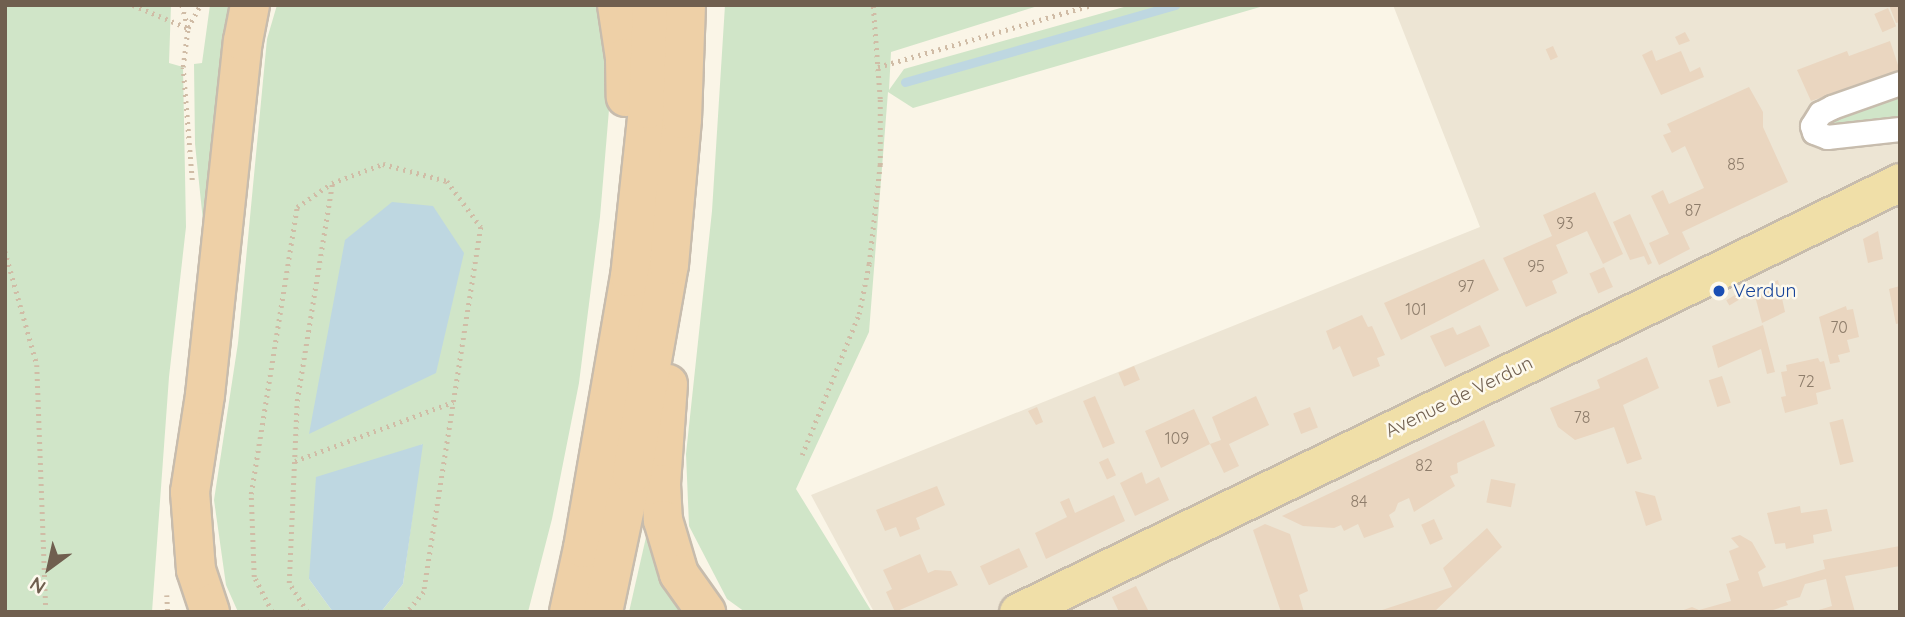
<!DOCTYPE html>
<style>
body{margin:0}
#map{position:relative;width:1905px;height:617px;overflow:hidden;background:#faf5e7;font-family:Quicksand,sans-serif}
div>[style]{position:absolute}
.residential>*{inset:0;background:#ede5d4}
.green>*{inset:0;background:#d0e5c8}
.water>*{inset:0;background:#bed7e1}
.stream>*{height:9px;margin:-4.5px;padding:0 4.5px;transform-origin:4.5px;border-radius:4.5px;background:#bed7e1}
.building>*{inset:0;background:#ead6c0;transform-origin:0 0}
.path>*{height:4.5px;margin-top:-2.25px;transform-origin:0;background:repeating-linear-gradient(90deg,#d0bca6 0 2px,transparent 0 7px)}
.roads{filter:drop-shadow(2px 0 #c7bcad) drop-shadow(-2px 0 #c7bcad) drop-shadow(0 2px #c7bcad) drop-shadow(0 -2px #c7bcad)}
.minor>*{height:23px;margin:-11.5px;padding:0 11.5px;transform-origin:11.5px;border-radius:11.5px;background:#fff}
.primary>*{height:37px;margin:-18.5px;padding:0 18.5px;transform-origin:18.5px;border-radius:18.5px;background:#f0dfa8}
.trunk>*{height:38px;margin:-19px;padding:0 19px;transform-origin:19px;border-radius:19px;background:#eed0a7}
.dots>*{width:19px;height:19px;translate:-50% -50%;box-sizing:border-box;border:4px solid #fdf9ed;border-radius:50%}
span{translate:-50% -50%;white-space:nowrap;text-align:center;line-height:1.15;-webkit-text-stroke:5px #fdf9ed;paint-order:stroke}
.number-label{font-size:16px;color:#8e7d6b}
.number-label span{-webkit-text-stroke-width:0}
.transit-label{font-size:19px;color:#164399}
.left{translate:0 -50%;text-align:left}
.street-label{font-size:19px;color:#705f4f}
.frame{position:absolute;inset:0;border:7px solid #705f4f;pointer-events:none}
.north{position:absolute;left:14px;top:533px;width:70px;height:70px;-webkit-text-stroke:5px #fdf9ed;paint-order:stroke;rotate:213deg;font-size:19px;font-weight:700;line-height:28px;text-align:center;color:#705f4f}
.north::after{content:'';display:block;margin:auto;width:24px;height:32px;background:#705f4f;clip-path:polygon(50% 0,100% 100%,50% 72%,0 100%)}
</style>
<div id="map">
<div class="residential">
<i style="clip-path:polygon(1393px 5px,1900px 5px,1900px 612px,874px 612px,811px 495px,1480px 227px)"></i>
</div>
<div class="green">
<i style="clip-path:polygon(5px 5px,171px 5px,169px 63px,183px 67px,186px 227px,169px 377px,152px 612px,5px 612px)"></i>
<i style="clip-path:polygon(210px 5px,232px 5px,216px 109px,203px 221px,195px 144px,194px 64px,202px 63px)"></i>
<i style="clip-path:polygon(277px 5px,601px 5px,611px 86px,600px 217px,579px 383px,552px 519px,528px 612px,381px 612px,403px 584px,422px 444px,309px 579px,333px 612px,238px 612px,226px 585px,214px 500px,238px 343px,267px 39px)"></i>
<i style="clip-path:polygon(725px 5px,1041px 5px,891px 52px,889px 90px,904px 69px,1131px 5px,1267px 5px,913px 108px,888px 92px,869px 332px,796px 489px,872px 612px,745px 612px,727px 599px,689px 526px,686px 454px,712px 211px)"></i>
<i style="clip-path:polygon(1900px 97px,1900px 126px,1828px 126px,1834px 119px)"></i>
<i style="clip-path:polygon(649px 524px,695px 612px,629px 612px)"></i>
</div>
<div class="water">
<i style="clip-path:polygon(392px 202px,433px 206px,464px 253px,436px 373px,309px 434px,345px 240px)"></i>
<i style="clip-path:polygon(423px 444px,403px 584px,381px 612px,333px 612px,309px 579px,316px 477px)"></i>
</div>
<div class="stream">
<i style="left:905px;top:82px;width:281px;rotate:-15.9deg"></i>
</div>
<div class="building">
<i style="clip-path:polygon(1889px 5px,1900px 5px,1900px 22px,1896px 23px)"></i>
<i style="left:1888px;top:8px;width:20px;height:15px;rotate:66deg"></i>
<i style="clip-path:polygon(1685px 32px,1690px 41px,1679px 45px,1675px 37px)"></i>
<i style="clip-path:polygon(1890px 41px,1900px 71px,1811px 101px,1797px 70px,1847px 51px,1849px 56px)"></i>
<i style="left:1553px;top:46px;width:12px;height:8px;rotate:66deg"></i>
<i style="clip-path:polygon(1652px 50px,1656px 61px,1681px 51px,1690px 72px,1700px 67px,1704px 77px,1661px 95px,1642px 55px)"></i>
<i style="clip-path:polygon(1749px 87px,1763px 112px,1763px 127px,1788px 182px,1682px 232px,1690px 249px,1659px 265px,1649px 243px,1669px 234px,1651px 196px,1663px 190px,1669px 204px,1704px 188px,1685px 146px,1672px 153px,1663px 135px,1671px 132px,1667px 124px)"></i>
<i style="clip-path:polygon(1595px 192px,1623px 254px,1603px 264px,1587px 231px,1556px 245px,1568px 273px,1552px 281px,1557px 293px,1526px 307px,1503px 258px,1552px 236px,1543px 215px)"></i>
<i style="clip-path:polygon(1630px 214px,1652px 263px,1648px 265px,1644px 256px,1630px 260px,1613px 222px)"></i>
<i style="clip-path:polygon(1878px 231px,1883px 259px,1868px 263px,1863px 239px)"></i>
<i style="clip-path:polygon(1484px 259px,1499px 290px,1401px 340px,1384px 303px)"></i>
<i style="left:1604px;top:267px;width:22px;height:16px;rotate:66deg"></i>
<i style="clip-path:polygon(1778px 280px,1785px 312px,1762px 323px,1754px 292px)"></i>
<i style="clip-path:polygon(1900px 286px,1900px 323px,1896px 324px,1889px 289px)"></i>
<i style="left:1740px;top:292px;width:6px;height:16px;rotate:59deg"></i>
<i style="clip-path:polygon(1846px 306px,1847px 310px,1853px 309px,1859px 337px,1847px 340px,1850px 352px,1838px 355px,1840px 362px,1830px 364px,1819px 317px)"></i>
<i style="clip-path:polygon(1362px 315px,1368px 327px,1372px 326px,1385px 355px,1377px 358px,1380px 366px,1353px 377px,1340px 346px,1333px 350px,1326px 331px)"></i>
<i style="clip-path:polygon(1480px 325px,1490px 346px,1445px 367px,1430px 336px,1453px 327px,1457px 335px)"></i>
<i style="clip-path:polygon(1763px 325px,1775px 372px,1767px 374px,1761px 349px,1718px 368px,1712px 346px)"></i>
<i style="clip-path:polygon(1647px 357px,1659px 388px,1623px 405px,1642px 459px,1627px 464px,1614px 427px,1575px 440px,1558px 427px,1550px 408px,1600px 388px,1597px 380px)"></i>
<i style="clip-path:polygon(1818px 358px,1820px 362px,1824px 361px,1831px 389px,1816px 393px,1818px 404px,1785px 413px,1781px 397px,1786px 396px,1781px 372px,1787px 371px,1786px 365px)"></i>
<i style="left:1134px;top:366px;width:15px;height:17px;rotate:67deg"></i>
<i style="left:1722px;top:376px;width:28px;height:14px;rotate:72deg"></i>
<i style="left:1095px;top:396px;width:51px;height:13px;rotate:67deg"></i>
<i style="clip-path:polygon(1256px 396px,1269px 425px,1229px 444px,1239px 466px,1224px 473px,1210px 444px,1161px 468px,1145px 431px,1194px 409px,1210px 444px,1221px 440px,1212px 417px)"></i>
<i style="clip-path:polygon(1037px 407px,1043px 422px,1036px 425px,1028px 411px)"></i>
<i style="left:1310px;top:407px;width:22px;height:18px;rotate:69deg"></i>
<i style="left:1843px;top:419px;width:44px;height:14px;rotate:76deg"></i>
<i style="clip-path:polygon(1484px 420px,1495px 446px,1457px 463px,1458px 473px,1450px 476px,1455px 486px,1414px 512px,1409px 498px,1398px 503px,1395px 511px,1389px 515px,1394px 527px,1364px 538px,1358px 524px,1344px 531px,1341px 525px,1334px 528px,1303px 526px,1282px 516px)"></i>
<i style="left:1108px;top:458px;width:19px;height:10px;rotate:65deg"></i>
<i style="clip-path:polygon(1142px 472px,1146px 484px,1159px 477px,1169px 500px,1135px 516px,1120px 483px)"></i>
<i style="left:1491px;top:479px;width:25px;height:24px;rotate:11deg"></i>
<i style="clip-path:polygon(937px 486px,945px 505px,916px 518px,920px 529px,900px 537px,896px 527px,885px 531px,876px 510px)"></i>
<i style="clip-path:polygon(1635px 491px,1655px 496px,1662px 520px,1646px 526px)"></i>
<i style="clip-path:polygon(1114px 495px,1125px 521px,1046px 559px,1035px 533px,1067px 517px,1060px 502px,1069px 498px,1075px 513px)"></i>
<i style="clip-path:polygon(1800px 506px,1801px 513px,1827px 509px,1832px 531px,1813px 535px,1814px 543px,1786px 549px,1785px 543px,1775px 544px,1767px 513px)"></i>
<i style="left:1434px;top:519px;width:22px;height:14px;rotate:66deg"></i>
<i style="clip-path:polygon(1265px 524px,1290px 534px,1308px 591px,1299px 595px,1304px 612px,1281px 612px,1253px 530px)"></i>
<i style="clip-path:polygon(1487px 528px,1502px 547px,1434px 612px,1376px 612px,1452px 587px,1443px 568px)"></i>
<i style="clip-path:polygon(1740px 535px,1752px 542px,1766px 567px,1758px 572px,1763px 587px,1825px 569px,1823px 560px,1900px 546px,1900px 566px,1845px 576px,1855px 612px,1812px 612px,1832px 606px,1826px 579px,1805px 584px,1800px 597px,1786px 601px,1788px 605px,1767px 612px,1678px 612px,1692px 607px,1699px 610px,1731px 601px,1726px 584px,1739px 580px,1729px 551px,1739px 547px,1731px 538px)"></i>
<i style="left:1019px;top:548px;width:21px;height:43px;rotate:65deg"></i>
<i style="clip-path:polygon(920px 554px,928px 573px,935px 570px,951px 571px,958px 585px,895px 612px,886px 592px,892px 589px,883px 570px)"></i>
<i style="clip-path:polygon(1136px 586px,1149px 612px,1119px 612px,1112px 597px)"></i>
</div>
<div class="path">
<i style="left:133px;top:5px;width:60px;rotate:22.7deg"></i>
<i style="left:182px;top:5px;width:24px;rotate:75deg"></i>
<i style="left:878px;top:67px;width:223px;rotate:-16.2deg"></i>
<i style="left:192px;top:180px;width:113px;rotate:-94.6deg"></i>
<i style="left:183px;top:67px;width:39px;rotate:-83deg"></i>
<i style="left:188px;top:28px;width:26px;rotate:-62deg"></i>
<i style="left:5px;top:251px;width:118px;rotate:74.3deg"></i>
<i style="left:37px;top:365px;width:247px;rotate:87.9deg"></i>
<i style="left:802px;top:455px;width:152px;rotate:-68deg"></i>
<i style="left:859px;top:314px;width:51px;rotate:-78.7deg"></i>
<i style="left:869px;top:264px;width:100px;rotate:-83.7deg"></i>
<i style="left:880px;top:165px;width:66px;rotate:-90deg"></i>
<i style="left:880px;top:99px;width:94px;rotate:-94.3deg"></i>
<i style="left:295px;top:461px;width:169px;rotate:-20.5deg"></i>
<i style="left:167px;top:595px;width:17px;rotate:87deg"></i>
<i style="left:272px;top:612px;width:39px;rotate:-117deg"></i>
<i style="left:254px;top:577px;width:83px;rotate:-92.1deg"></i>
<i style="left:251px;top:494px;width:291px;rotate:-80.9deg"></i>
<i style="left:297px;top:207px;width:42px;rotate:-34.4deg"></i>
<i style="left:332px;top:183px;width:54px;rotate:-20.4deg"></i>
<i style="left:383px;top:164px;width:66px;rotate:14.9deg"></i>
<i style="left:447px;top:181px;width:57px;rotate:53.5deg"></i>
<i style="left:481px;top:227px;width:369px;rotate:98.9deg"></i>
<i style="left:424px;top:592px;width:26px;rotate:130deg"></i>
<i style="left:307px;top:612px;width:34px;rotate:-122deg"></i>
<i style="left:289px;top:583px;width:182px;rotate:-87.5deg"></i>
<i style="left:297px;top:401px;width:220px;rotate:-80.8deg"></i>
</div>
<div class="roads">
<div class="minor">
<i style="left:1900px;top:83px;width:72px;rotate:160.6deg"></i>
<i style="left:1832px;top:107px;width:13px;rotate:153deg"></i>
<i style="left:1820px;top:113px;width:15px;rotate:122deg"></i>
<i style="left:1812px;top:126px;width:6px;rotate:72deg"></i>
<i style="left:1814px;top:132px;width:14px;rotate:21deg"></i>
<i style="left:1827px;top:137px;width:73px;rotate:-6.3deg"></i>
</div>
<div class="primary">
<i style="left:1018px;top:612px;width:981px;rotate:-25.99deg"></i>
</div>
<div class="trunk">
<i style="left:617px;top:5px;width:54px;rotate:81.4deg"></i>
<i style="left:625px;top:58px;width:39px;rotate:89deg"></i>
<i style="left:668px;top:384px;width:100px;rotate:94deg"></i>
<i style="left:661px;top:484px;width:36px;rotate:87deg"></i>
<i style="left:663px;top:520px;width:56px;rotate:73.5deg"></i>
<i style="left:679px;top:574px;width:47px;rotate:54.6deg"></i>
<i style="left:210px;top:612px;width:44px;rotate:-108.4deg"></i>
<i style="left:196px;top:570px;width:78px;rotate:-94.4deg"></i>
<i style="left:190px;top:492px;width:98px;rotate:-81.2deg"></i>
<i style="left:205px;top:395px;width:356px;rotate:-83.9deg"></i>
<i style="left:243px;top:41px;width:37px;rotate:-79deg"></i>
<i style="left:569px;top:612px;width:66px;rotate:-77.7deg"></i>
<i style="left:583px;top:548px;width:275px;rotate:-80.2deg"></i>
<i style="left:630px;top:277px;width:169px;rotate:-83.9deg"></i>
<i style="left:648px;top:109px;width:104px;rotate:-87.8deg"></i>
<i style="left:603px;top:612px;width:141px;rotate:-78.1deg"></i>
<i style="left:632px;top:474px;width:212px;rotate:-80deg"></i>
<i style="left:669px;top:265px;width:147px;rotate:-84.9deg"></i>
<i style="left:682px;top:119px;width:114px;rotate:-88deg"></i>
</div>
</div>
<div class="dots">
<i style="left:1719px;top:291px;background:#1a4fb4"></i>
</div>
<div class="number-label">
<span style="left:1736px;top:164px">85</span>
<span style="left:1693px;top:210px">87</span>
<span style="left:1565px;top:223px">93</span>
<span style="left:1536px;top:266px">95</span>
<span style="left:1466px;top:286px">97</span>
<span style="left:1416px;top:309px">101</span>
<span style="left:1839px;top:327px">70</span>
<span style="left:1806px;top:381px">72</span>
<span style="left:1582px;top:417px">78</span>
<span style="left:1177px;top:438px">109</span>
<span style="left:1424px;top:465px">82</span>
<span style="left:1359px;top:501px">84</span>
</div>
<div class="transit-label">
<span class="left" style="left:1733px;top:291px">Verdun</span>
</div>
<div class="street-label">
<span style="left:1459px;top:397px;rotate:-26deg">Avenue de Verdun</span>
</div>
<div class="frame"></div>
<div class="north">N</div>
</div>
